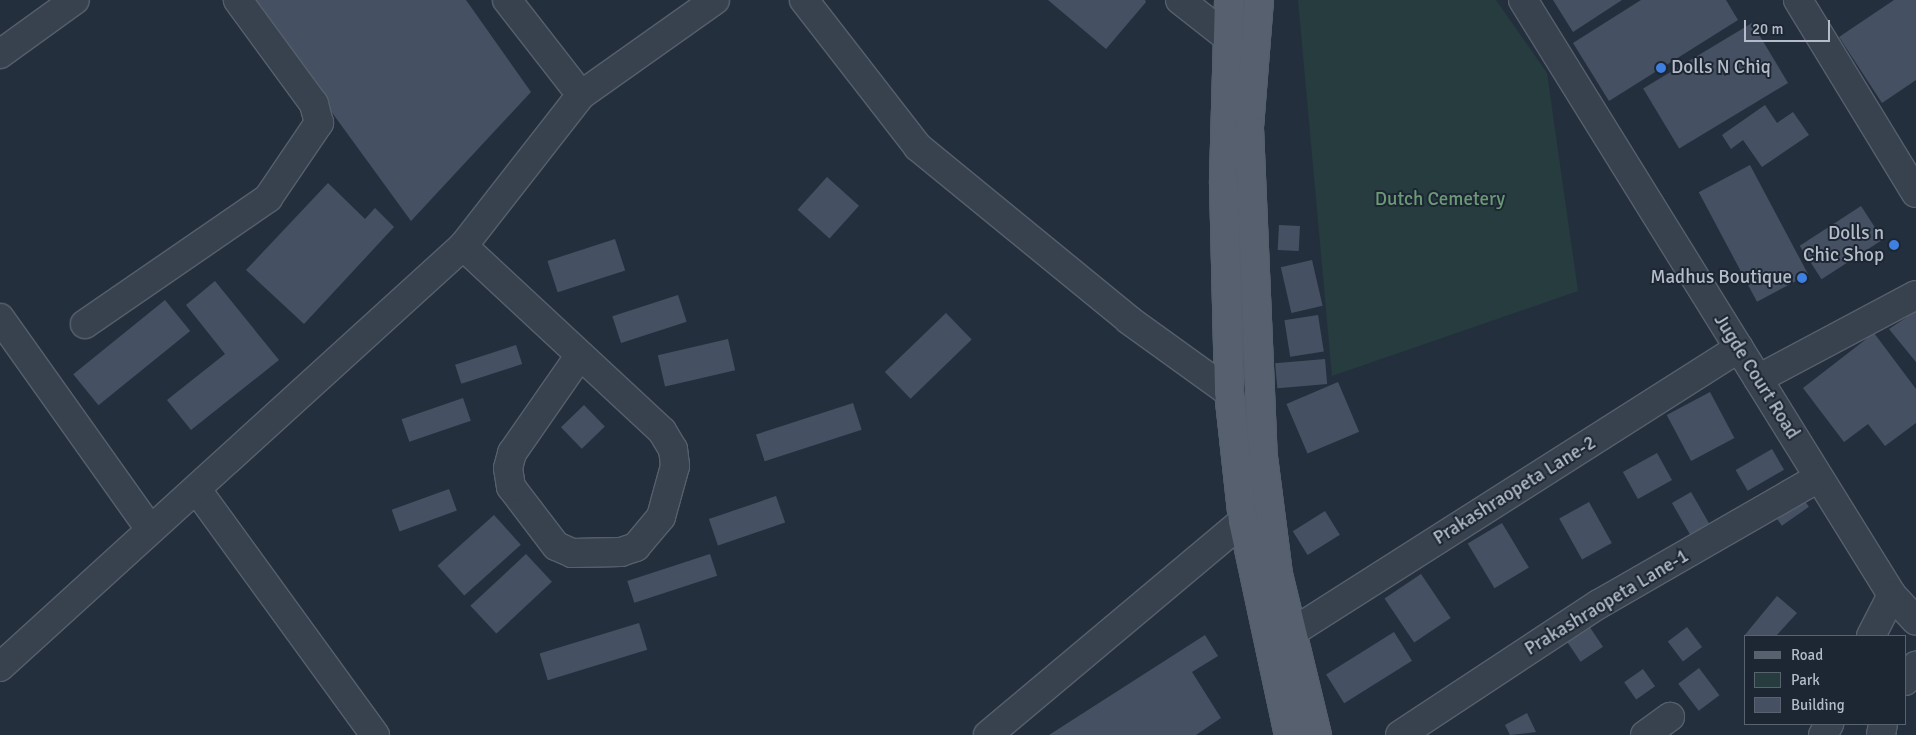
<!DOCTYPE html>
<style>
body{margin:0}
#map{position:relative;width:1916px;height:735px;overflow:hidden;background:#242f3e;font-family:Signika,sans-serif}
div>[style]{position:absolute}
.green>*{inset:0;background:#263c3f}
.building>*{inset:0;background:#455162;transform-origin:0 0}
.roads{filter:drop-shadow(1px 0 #565f6c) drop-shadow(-1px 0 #565f6c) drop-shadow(0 1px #565f6c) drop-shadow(0 -1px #565f6c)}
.minor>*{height:28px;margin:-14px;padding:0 14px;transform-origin:14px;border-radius:14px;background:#38414e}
.major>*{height:28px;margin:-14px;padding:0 14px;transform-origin:14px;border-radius:14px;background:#56606e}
.dots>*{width:14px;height:14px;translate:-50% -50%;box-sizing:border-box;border:2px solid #1d2633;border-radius:50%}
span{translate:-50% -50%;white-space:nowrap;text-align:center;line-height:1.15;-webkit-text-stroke:4px #1d2633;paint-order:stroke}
.poi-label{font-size:19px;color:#b4bcc9}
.left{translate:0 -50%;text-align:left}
.right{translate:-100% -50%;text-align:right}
.park-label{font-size:19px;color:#6b9a76}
.street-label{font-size:19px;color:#b4bcc9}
.legend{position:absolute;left:1744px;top:635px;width:162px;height:90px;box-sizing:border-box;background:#1d2633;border:1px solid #59626f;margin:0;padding:6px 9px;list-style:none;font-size:15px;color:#b4bcc9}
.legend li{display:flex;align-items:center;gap:10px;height:25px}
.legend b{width:25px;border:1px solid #59626f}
.scale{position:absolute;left:1744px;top:20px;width:86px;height:22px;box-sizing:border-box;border:2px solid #b4bcc9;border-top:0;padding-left:6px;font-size:15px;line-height:18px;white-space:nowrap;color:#b4bcc9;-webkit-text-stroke:4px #1d2633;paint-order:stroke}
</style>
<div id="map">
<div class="green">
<i style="clip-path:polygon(1298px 0,1496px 0,1547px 73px,1578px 291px,1332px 376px)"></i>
</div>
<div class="building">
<i style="clip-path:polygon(250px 0,466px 0,531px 92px,411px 221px)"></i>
<i style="clip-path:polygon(1048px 0,1145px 0,1146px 2px,1106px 49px)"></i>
<i style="clip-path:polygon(1553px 0,1622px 0,1573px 32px)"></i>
<i style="clip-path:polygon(1641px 0,1726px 0,1738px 20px,1609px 101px,1573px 43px)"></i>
<i style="clip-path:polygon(1894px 0,1916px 0,1916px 80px,1882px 103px,1839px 37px)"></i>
<i style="left:1752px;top:23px;width:70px;height:127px;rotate:59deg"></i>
<i style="clip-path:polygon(1765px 105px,1777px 123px,1793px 112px,1809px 135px,1762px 167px,1743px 140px,1731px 149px,1722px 135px)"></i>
<i style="left:1750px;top:165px;width:124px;height:58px;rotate:62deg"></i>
<i style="left:827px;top:177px;width:43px;height:44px;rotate:42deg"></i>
<i style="clip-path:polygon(328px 183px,365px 219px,375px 208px,394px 227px,304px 324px,246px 270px)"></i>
<i style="left:1861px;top:206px;width:40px;height:73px;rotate:57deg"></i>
<i style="left:1279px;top:225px;width:21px;height:25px;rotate:3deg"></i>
<i style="left:615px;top:239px;width:33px;height:71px;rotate:72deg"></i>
<i style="left:1312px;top:260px;width:47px;height:32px;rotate:77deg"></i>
<i style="clip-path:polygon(215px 281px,279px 360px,191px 430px,167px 400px,225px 354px,186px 305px)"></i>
<i style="left:678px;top:295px;width:28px;height:69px;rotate:72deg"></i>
<i style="left:165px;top:300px;width:40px;height:118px;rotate:51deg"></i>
<i style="clip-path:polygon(1916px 311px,1916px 362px,1889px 329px)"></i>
<i style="left:946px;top:313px;width:37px;height:85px;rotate:46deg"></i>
<i style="left:1318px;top:315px;width:37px;height:34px;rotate:81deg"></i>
<i style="clip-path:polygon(1874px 333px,1916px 389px,1916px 423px,1885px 446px,1868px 424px,1844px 442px,1803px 388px)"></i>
<i style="left:728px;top:339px;width:32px;height:72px;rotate:77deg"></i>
<i style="left:516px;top:345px;width:20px;height:64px;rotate:72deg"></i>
<i style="left:1325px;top:359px;width:25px;height:50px;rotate:85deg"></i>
<i style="left:1338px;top:382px;width:54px;height:56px;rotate:67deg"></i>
<i style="left:1710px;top:392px;width:52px;height:49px;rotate:62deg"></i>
<i style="left:463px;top:398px;width:24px;height:65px;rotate:71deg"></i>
<i style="left:853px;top:403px;width:28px;height:102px;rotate:72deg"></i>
<i style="left:584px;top:405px;width:30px;height:32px;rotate:46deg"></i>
<i style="left:1772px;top:449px;width:24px;height:42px;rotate:60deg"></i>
<i style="left:1657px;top:453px;width:31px;height:39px;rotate:61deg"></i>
<i style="left:449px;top:489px;width:23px;height:61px;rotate:70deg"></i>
<i style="left:1691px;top:492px;width:40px;height:22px;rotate:60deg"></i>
<i style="left:776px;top:496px;width:28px;height:71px;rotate:71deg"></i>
<i style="left:1802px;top:497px;width:12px;height:33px;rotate:55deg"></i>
<i style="left:1589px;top:502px;width:47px;height:34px;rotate:61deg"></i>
<i style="left:1325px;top:511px;width:28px;height:38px;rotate:58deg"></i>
<i style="left:494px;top:515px;width:40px;height:76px;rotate:48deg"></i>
<i style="left:1502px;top:523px;width:52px;height:40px;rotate:59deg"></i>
<i style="left:526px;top:554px;width:38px;height:76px;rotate:47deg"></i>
<i style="left:710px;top:554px;width:23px;height:87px;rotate:72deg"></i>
<i style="left:1421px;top:574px;width:53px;height:44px;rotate:56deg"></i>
<i style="clip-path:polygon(1777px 596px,1797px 613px,1776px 636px,1744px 636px)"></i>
<i style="left:639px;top:623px;width:28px;height:104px;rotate:73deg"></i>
<i style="left:1589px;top:626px;width:25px;height:27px;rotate:56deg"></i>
<i style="left:1687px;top:627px;width:25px;height:24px;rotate:53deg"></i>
<i style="left:1394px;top:632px;width:34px;height:80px;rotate:58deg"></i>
<i style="clip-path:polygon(1205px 635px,1218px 656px,1192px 672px,1221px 718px,1196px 735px,1049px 735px)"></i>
<i style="left:1699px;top:668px;width:34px;height:26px;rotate:53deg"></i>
<i style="left:1643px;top:669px;width:21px;height:23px;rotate:55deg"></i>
<i style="clip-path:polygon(1527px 713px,1536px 732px,1510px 735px,1505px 725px)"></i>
</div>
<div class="roads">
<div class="minor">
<i style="left:507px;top:0;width:120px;rotate:52.1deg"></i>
<i style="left:804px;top:0;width:186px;rotate:52.2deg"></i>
<i style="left:918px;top:147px;width:273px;rotate:39.3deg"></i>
<i style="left:1129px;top:320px;width:123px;rotate:35.8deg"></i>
<i style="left:1180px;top:0;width:60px;rotate:38.2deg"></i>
<i style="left:1523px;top:0;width:700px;rotate:58.19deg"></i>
<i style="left:1892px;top:595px;width:35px;rotate:47deg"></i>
<i style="left:1798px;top:0;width:226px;rotate:58.6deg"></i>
<i style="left:0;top:54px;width:92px;rotate:-35.8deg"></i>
<i style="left:463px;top:246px;width:272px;rotate:42.9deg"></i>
<i style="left:662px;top:431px;width:21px;rotate:59deg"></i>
<i style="left:673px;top:449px;width:17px;rotate:83deg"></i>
<i style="left:675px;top:466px;width:53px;rotate:105.4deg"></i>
<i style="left:661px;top:517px;width:39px;rotate:130deg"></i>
<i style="left:636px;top:547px;width:16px;rotate:162deg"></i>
<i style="left:621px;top:552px;width:49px;rotate:178.8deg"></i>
<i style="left:572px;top:553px;width:17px;rotate:-156deg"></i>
<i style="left:556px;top:546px;width:74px;rotate:-127.3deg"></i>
<i style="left:511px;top:487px;width:19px;rotate:-99deg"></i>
<i style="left:508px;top:468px;width:16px;rotate:-75deg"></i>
<i style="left:512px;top:453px;width:119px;rotate:-55.2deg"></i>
<i style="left:0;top:318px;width:259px;rotate:54.6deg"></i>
<i style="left:85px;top:324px;width:222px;rotate:-34.5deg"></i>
<i style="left:268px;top:198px;width:91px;rotate:-55.8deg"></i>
<i style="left:319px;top:123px;width:20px;rotate:-105deg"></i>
<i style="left:314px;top:104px;width:129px;rotate:-126.2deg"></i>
<i style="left:1758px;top:379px;width:179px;rotate:-28deg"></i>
<i style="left:197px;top:490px;width:303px;rotate:54deg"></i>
<i style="left:1291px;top:633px;width:531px;rotate:-32.46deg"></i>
<i style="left:1871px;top:636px;width:46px;rotate:-62.9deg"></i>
<i style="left:0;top:667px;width:626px;rotate:-42.28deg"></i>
<i style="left:463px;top:246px;width:192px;rotate:-52deg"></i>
<i style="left:581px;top:95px;width:164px;rotate:-35.3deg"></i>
<i style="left:1905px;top:681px;width:19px;rotate:-54deg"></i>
<i style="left:988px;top:735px;width:333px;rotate:-40deg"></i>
<i style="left:1400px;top:735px;width:238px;rotate:-33.4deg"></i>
<i style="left:1599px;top:604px;width:253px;rotate:-29.9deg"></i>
<i style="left:1645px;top:735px;width:31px;rotate:-36deg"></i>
<i style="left:1823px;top:735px;width:13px;rotate:-61deg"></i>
<i style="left:1881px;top:735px;width:11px;rotate:-80deg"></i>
</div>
<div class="major">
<i style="left:1229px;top:0;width:183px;rotate:91.6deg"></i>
<i style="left:1224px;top:183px;width:209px;rotate:88.6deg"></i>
<i style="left:1229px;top:392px;width:130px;rotate:83.8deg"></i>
<i style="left:1243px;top:521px;width:219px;rotate:77.9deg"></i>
<i style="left:1259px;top:0;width:128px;rotate:94.5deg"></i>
<i style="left:1249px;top:128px;width:329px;rotate:87.6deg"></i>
<i style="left:1263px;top:457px;width:118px;rotate:82.7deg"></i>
<i style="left:1278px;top:574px;width:166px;rotate:76.4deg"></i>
</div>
</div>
<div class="dots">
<i style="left:1661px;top:68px;background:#3f7fe0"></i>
<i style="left:1894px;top:245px;background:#3f7fe0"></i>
<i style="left:1802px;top:278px;background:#3f7fe0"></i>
</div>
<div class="poi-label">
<span class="left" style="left:1671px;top:68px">Dolls N Chiq</span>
<span class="right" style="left:1884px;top:245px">Dolls n<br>Chic Shop</span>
<span class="right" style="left:1792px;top:278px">Madhus Boutique</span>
</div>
<div class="park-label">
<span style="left:1440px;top:200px">Dutch Cemetery</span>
</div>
<div class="street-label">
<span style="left:1756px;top:377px;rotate:58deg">Jugde Court Road</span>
<span style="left:1515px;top:491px;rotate:-32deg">Prakashraopeta Lane-2</span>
<span style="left:1607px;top:603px;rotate:-31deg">Prakashraopeta Lane-1</span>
</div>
<ul class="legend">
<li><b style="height:6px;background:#56606e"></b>Road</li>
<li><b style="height:14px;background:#263c3f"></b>Park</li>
<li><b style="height:14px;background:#455162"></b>Building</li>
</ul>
<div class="scale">20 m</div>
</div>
